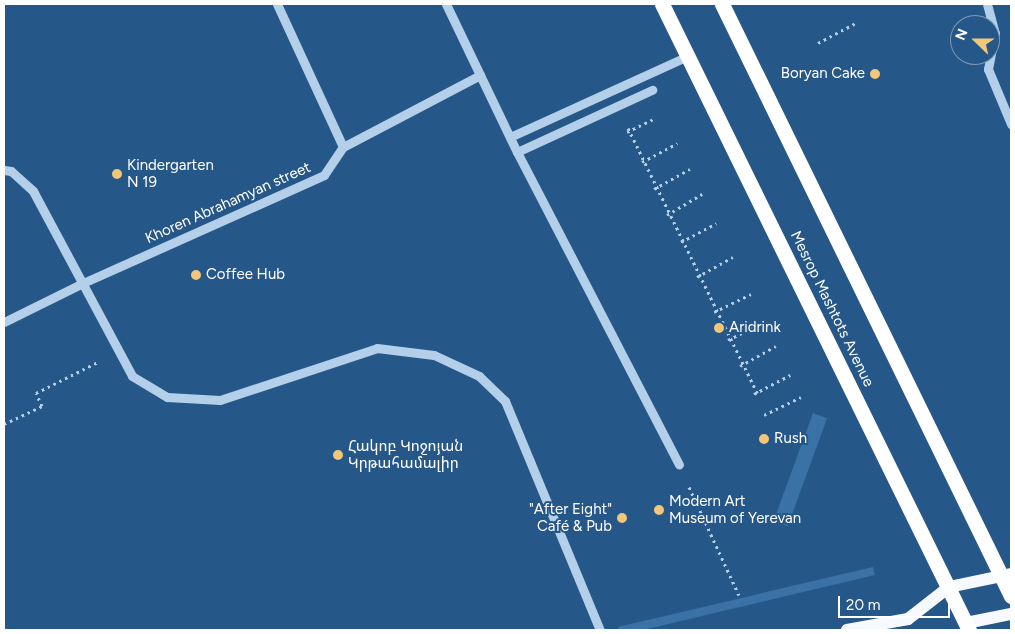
<!DOCTYPE html>
<meta charset="utf-8">
<style>
body{margin:0}
#map{position:relative;width:1015px;height:634px;overflow:hidden;background:#265789;font-family:Figtree,"Noto Sans Armenian",sans-serif}
div>[style]{position:absolute}
.green>*{inset:0;background:#3b72a5;transform-origin:0 0}
.path>*{height:3px;margin-top:-1.5px;transform-origin:0;background:repeating-linear-gradient(90deg,#b3cfe9 0 2.5px,transparent 0 6.5px)}
.minor>*{height:9px;margin:-4.5px;padding:0 4.5px;transform-origin:4.5px;border-radius:4.5px;background:#b3cfe9}
.major>*{height:12px;margin:-6px;padding:0 6px;transform-origin:6px;border-radius:6px;background:#f6fafe}
.highway>*{height:15px;margin:-7.5px;padding:0 7.5px;transform-origin:7.5px;border-radius:7.5px;background:#fff}
.dots>*{width:14px;height:14px;translate:-50% -50%;box-sizing:border-box;border:2px solid #265789;border-radius:50%}
span{translate:-50% -50%;white-space:nowrap;text-align:center;line-height:1.15;-webkit-text-stroke:4px #265789;paint-order:stroke}
.poi-label{font-size:15px;color:#fff}
.right{translate:-100% -50%;text-align:right}
.left{translate:0 -50%;text-align:left}
.street-label{font-size:15px;color:#fff}
.frame{position:absolute;inset:0;border:5px solid #fff;pointer-events:none}
.north{position:absolute;left:950px;top:15px;width:50px;height:50px;box-sizing:border-box;background:#265789;border:1px solid #7d9ab8;border-radius:50%;rotate:292deg;font-size:14px;font-weight:700;line-height:20px;text-align:center;color:#fff}
.north::after{content:'';display:block;margin:auto;width:18px;height:22px;background:#f2c779;clip-path:polygon(50% 0,100% 100%,50% 72%,0 100%)}
.scale{position:absolute;left:838px;top:596px;width:112px;height:22px;box-sizing:border-box;border:2px solid #fff;border-top:0;padding-left:6px;font-size:15px;line-height:18px;white-space:nowrap;color:#fff;-webkit-text-stroke:4px #265789;paint-order:stroke}
</style>
<div id="map">
<div class="green">
<i style="left:813px;top:413px;width:15px;height:115px;rotate:20deg"></i>
<i style="clip-path:polygon(873px 567px,875px 575px,643px 630px,619px 630px,618px 627px)"></i>
</div>
<div class="path">
<i style="left:818px;top:43px;width:43px;rotate:-27.8deg"></i>
<i style="left:628px;top:128px;width:295px;rotate:64deg"></i>
<i style="left:627px;top:132px;width:32px;rotate:-26deg"></i>
<i style="left:642px;top:162px;width:40px;rotate:-28deg"></i>
<i style="left:654px;top:189px;width:41px;rotate:-29.1deg"></i>
<i style="left:667px;top:215px;width:41px;rotate:-31deg"></i>
<i style="left:681px;top:242px;width:40px;rotate:-28deg"></i>
<i style="left:697px;top:277px;width:41px;rotate:-29.1deg"></i>
<i style="left:714px;top:312px;width:41px;rotate:-25.9deg"></i>
<i style="left:728px;top:340px;width:40px;rotate:-26.6deg"></i>
<i style="left:740px;top:366px;width:41px;rotate:-29.1deg"></i>
<i style="left:754px;top:394px;width:41px;rotate:-27.8deg"></i>
<i style="left:764px;top:415px;width:41px;rotate:-25.9deg"></i>
<i style="left:4px;top:424px;width:42px;rotate:-25.3deg"></i>
<i style="left:42px;top:406px;width:14px;rotate:-115deg"></i>
<i style="left:36px;top:393px;width:69px;rotate:-26.6deg"></i>
<i style="left:689px;top:487px;width:119px;rotate:65.2deg"></i>
</div>
<div class="minor">
<i style="left:277px;top:4px;width:157px;rotate:65.2deg"></i>
<i style="left:446px;top:4px;width:164px;rotate:64.4deg"></i>
<i style="left:517px;top:152px;width:352px;rotate:62.6deg"></i>
<i style="left:987px;top:4px;width:30px;rotate:75deg"></i>
<i style="left:995px;top:33px;width:37px;rotate:101deg"></i>
<i style="left:988px;top:69px;width:60px;rotate:67.3deg"></i>
<i style="left:510px;top:137px;width:196px;rotate:-24.5deg"></i>
<i style="left:517px;top:152px;width:149px;rotate:-24.7deg"></i>
<i style="left:4px;top:170px;width:7px;rotate:8deg"></i>
<i style="left:11px;top:171px;width:30px;rotate:42deg"></i>
<i style="left:33px;top:191px;width:210px;rotate:61.8deg"></i>
<i style="left:132px;top:376px;width:41px;rotate:31deg"></i>
<i style="left:167px;top:397px;width:53px;rotate:3.2deg"></i>
<i style="left:220px;top:400px;width:165px;rotate:-18.3deg"></i>
<i style="left:377px;top:348px;width:57px;rotate:7deg"></i>
<i style="left:434px;top:355px;width:50px;rotate:25deg"></i>
<i style="left:479px;top:376px;width:36px;rotate:44deg"></i>
<i style="left:505px;top:401px;width:248px;rotate:67.5deg"></i>
<i style="left:4px;top:322px;width:88px;rotate:-26.3deg"></i>
<i style="left:83px;top:283px;width:264px;rotate:-24.1deg"></i>
<i style="left:324px;top:175px;width:34px;rotate:-56deg"></i>
<i style="left:343px;top:147px;width:155px;rotate:-27.7deg"></i>
</div>
<div class="major">
<i style="left:966px;top:623px;width:46px;rotate:-11.3deg"></i>
<i style="left:847px;top:630px;width:62px;rotate:-10.2deg"></i>
<i style="left:908px;top:619px;width:52px;rotate:-38deg"></i>
<i style="left:949px;top:587px;width:63px;rotate:-11.8deg"></i>
</div>
<div class="highway">
<i style="left:662px;top:4px;width:697px;rotate:63.88deg"></i>
<i style="left:722px;top:4px;width:659px;rotate:63.98deg"></i>
</div>
<div class="dots">
<i style="left:875px;top:74px;background:#f2c779"></i>
<i style="left:117px;top:174px;background:#f2c779"></i>
<i style="left:196px;top:275px;background:#f2c779"></i>
<i style="left:719px;top:328px;background:#f2c779"></i>
<i style="left:764px;top:439px;background:#f2c779"></i>
<i style="left:338px;top:455px;background:#f2c779"></i>
<i style="left:659px;top:510px;background:#f2c779"></i>
<i style="left:622px;top:518px;background:#f2c779"></i>
</div>
<div class="poi-label">
<span class="right" style="left:865px;top:74px">Boryan Cake</span>
<span class="left" style="left:127px;top:174px">Kindergarten<br>N 19</span>
<span class="left" style="left:206px;top:275px">Coffee Hub</span>
<span class="left" style="left:729px;top:328px">Aridrink</span>
<span class="left" style="left:774px;top:439px">Rush</span>
<span class="left" style="left:348px;top:455px">Հակոբ Կոջոյան<br>Կրթահամալիր</span>
<span class="left" style="left:669px;top:510px">Modern Art<br>Museum of Yerevan</span>
<span class="right" style="left:612px;top:518px">"After Eight"<br>Café &amp; Pub</span>
</div>
<div class="street-label">
<span style="left:228px;top:203px;rotate:-24deg">Khoren Abrahamyan street</span>
<span style="left:832px;top:309px;rotate:64deg">Mesrop Mashtots Avenue</span>
</div>
<div class="frame"></div>
<div class="north">N</div>
<div class="scale">20 m</div>
</div>
